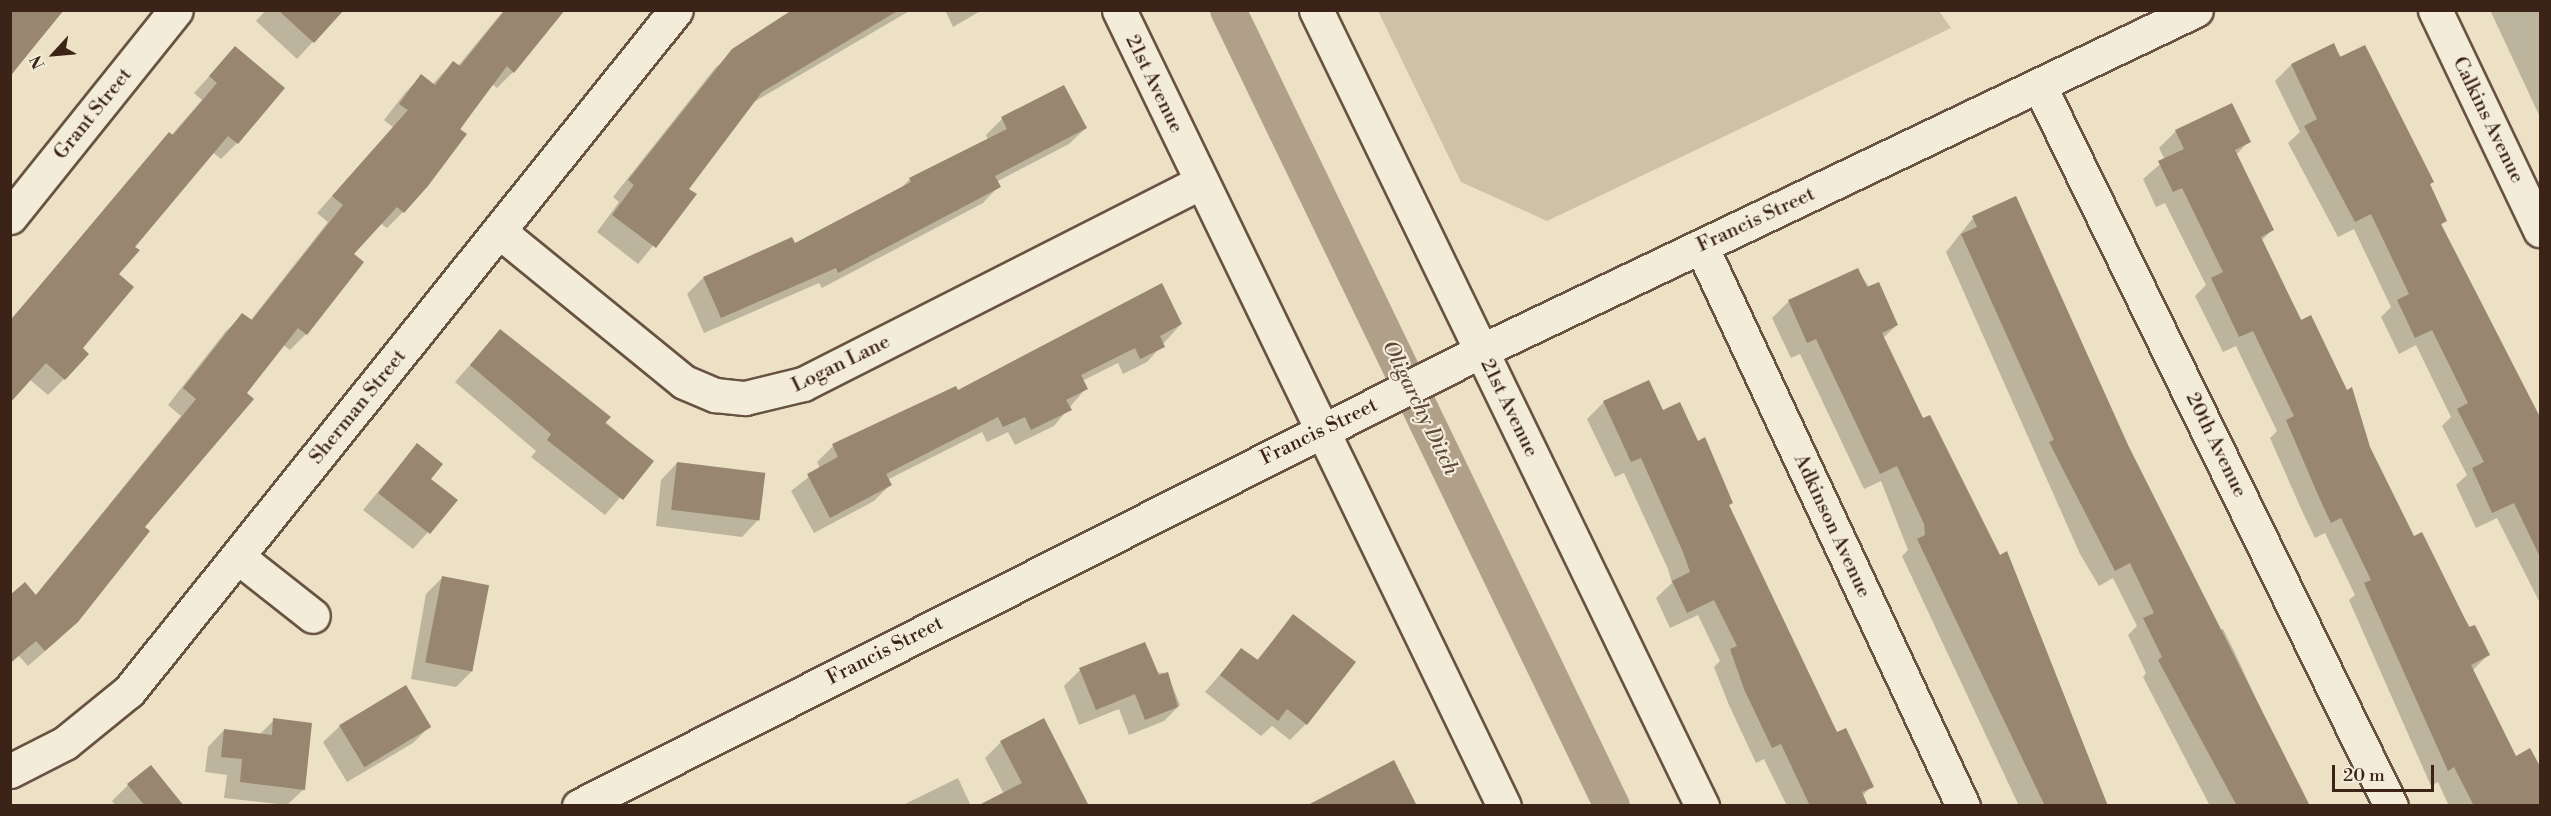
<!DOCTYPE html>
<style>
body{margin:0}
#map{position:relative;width:2551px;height:816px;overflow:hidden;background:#ece1c5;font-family:"Libre Bodoni",serif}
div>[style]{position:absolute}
.green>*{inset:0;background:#cec1a7}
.shadow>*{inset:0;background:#0003}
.canal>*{height:36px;margin:-18px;padding:0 18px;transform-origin:18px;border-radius:18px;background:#b0a08a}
.building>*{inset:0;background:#988671;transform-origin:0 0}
.roads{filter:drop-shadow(2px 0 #685242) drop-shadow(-2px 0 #685242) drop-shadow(0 2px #685242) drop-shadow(0 -2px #685242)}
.minor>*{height:33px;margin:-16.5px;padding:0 16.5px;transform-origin:16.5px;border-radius:16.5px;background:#f3ecd9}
span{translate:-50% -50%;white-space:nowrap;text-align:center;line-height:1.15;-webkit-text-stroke:4.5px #f3ecd9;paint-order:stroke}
.street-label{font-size:20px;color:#3c2317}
.water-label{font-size:21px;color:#5f483a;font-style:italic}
.frame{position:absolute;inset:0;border:12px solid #3c2317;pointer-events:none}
.north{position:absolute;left:24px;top:24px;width:60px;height:60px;-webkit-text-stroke:4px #f3ecd9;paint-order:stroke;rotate:244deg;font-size:16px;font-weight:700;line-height:24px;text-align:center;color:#3c2317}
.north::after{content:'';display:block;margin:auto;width:21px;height:27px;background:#3c2317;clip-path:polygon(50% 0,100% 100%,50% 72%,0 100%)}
.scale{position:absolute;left:2332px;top:765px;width:102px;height:27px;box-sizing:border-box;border:3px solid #3c2317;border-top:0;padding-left:8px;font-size:18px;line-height:21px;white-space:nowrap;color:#3c2317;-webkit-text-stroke:4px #f3ecd9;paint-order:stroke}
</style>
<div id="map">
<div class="green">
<i style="clip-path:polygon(1938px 10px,1951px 28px,1547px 221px,1461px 182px,1378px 11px)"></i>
</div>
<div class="shadow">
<i style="clip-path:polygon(10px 10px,63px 10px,10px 77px)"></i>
<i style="clip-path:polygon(266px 10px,324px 10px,331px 22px,297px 59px,256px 21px)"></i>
<i style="clip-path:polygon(504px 10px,563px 10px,513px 72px,497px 88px,492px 84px,403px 212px,387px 228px,380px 223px,352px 254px,306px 334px,290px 350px,283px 345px,60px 638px,28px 666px,19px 656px,10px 664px,10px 597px,35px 596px,181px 416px,168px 405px,226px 331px,243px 315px,250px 321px,328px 222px,317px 213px,393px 127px,384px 120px,405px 93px,421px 76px,432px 85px,453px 62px,458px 66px)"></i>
<i style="clip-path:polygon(795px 10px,911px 10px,752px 103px,687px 189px,695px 195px,638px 264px,597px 232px,619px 202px,613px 197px,716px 67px)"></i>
<i style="clip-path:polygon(945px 10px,982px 10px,953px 27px)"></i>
<i style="clip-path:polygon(2490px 10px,2540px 10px,2540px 117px)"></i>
<i style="clip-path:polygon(2333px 45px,2428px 185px,2445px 221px,2440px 226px,2483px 317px,2540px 417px,2540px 603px,2497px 518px,2476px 528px,2456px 485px,2467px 475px,2442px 426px,2451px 417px,2416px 345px,2399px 354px,2381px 317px,2391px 307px,2354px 229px,2338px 237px,2288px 143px,2300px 132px,2275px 81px,2291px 65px)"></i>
<i style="clip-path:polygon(235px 48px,237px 143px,221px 159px,212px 152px,133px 247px,64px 379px,48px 395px,29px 379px,10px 399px,10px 320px,202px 100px,194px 93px)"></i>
<i style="clip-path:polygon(2231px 105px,2249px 141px,2236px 155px,2272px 230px,2261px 241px,2413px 538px,2488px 655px,2472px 671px,2540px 806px,2449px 806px,2438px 782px,2431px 786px,2349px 600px,2355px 595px,2325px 533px,2315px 538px,2302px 511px,2270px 438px,2277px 431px,2236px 346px,2223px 352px,2195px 296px,2206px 285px,2165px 203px,2156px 207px,2143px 179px,2165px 160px,2159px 148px,2176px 131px)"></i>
<i style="clip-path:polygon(1002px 119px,1086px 128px,1069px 144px,996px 182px,999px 186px,983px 203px,822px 288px,819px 283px,704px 333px,687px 294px,703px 278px,792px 239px,794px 245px,898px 191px,910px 179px,988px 140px,986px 135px)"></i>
<i style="clip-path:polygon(1973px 218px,2127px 448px,2218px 631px,2223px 629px,2235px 653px,2305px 806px,2210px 806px,2143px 677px,2146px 673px,2128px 635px,2137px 626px,2113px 578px,2099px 586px,2080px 554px,1946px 252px)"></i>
<i style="clip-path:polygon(1857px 270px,1897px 325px,1883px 338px,1922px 420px,1999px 557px,2007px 553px,2106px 806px,2019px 806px,1902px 556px,1908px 550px,1881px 481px,1864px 489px,1800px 354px,1791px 358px,1772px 318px,1788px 302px)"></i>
<i style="clip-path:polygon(1181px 324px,1147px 362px,1123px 374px,1118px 363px,1082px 381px,1086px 388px,1054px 426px,1015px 445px,1008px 432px,987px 442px,982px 432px,887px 480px,890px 485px,874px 501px,814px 533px,791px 491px,820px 468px,817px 462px,833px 446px,955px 388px,957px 392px)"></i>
<i style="clip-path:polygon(500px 331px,651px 461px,605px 515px,531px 457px,536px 451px,455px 382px)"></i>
<i style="clip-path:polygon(1604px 402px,1662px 412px,1697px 443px,1732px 502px,1728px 506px,1836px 734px,1872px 786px,1862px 796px,1867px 806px,1787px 806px,1764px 759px,1756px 763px,1729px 705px,1714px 667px,1720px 661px,1698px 615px,1670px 628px,1656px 598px,1672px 583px,1668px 569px,1624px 473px,1615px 477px,1587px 419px)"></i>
<i style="clip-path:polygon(417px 445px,429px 480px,456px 500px,413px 549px,363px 510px)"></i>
<i style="clip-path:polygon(677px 463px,758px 520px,742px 537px,656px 526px,661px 480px)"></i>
<i style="clip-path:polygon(443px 577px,472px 671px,456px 687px,411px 679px,426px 594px)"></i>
<i style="clip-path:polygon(1294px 616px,1306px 724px,1290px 740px,1272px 726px,1261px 736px,1205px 692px,1241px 650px,1256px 661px)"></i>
<i style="clip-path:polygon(1080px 670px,1167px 673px,1180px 705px,1164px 721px,1129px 735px,1119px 709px,1079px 725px,1064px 686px)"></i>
<i style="clip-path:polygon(274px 720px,304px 789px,287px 805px,224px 798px,227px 775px,205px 772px,208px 747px,224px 730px,259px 735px)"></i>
<i style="clip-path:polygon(340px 726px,429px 727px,413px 743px,347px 782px,323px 742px)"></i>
<i style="clip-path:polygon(1001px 742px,1077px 806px,1004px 794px,985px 758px)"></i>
<i style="clip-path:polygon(958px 778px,971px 806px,901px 806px)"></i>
<i style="clip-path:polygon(128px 785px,182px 806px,116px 806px,112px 801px)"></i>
</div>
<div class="canal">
<i style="left:1228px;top:10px;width:884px;rotate:64.25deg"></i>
</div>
<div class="building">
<i style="clip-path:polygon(10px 10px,64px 10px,10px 76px)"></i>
<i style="clip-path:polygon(278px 10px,344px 10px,314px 43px)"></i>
<i style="clip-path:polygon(505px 10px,565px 10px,514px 73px,507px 66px,460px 129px,467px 134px,428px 186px,404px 213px,397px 207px,354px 254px,364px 262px,307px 335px,298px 328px,247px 393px,254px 399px,145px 527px,150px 531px,78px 622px,45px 651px,36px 641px,10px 663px,10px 595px,25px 582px,36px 595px,196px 399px,183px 388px,242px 313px,252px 320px,343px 205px,332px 196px,408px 110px,399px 104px,421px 74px,435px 85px,453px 61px,460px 66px)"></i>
<i style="clip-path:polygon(792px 10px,899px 10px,762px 92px,689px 189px,697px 194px,656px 248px,612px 215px,634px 185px,628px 180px,732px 49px)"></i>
<i style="clip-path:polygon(2334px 43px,2340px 57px,2365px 45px,2434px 182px,2430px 184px,2447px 221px,2441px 224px,2541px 419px,2541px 559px,2514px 503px,2492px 513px,2472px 468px,2484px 462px,2457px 409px,2468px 403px,2432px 330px,2415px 338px,2397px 300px,2409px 294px,2371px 214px,2355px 222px,2304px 126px,2317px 119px,2291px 64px)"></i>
<i style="clip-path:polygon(235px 46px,285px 88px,238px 144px,228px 136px,135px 247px,140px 250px,119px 274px,134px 287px,83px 348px,89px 354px,65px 380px,46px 363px,10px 403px,10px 321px,169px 132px,173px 135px,217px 83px,209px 76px)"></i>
<i style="clip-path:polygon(1064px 85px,1087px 128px,995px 176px,1001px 187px,838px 273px,836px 268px,721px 318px,703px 277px,792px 237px,795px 243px,911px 182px,909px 178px,1007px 129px,1001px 117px)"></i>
<i style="clip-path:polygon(2232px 103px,2251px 142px,2235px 150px,2274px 230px,2261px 237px,2301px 320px,2311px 315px,2347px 390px,2352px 387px,2370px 447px,2414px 536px,2422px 532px,2469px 627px,2475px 625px,2490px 655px,2471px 665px,2516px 756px,2530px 748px,2541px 768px,2541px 806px,2474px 806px,2454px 767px,2448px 771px,2364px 583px,2371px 580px,2341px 518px,2331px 523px,2318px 495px,2286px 420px,2294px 416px,2253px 331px,2239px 337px,2211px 278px,2223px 272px,2182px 188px,2173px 192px,2158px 161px,2184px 149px,2175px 130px)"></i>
<i style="clip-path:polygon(2016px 196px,2129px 447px,2310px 806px,2237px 806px,2158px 660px,2162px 657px,2143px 618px,2154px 613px,2130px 563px,2115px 571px,2049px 442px,2054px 440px,1961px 234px,1977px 227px,1972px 216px)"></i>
<i style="clip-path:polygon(1858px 268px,1867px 287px,1879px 282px,1898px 325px,1882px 333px,1923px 418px,1930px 415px,2000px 555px,2007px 551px,2108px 806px,2045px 806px,1917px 539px,1925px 535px,1924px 524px,1897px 466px,1880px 474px,1816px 339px,1807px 343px,1788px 300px)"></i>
<i style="clip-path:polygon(1162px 283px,1182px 324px,1160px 336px,1165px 347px,1140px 359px,1135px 348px,1081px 375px,1088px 389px,1066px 400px,1072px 410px,1031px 430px,1025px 417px,1003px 427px,998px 417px,886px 474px,892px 485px,830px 518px,807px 474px,838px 457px,832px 444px,956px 386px,958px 390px)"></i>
<i style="clip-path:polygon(500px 329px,611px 417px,605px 423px,654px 461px,623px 500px,547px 440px,551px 434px,470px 365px)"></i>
<i style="clip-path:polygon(1649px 380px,1663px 410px,1680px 402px,1698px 441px,1705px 437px,1733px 503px,1729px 505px,1837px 732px,1846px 728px,1874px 787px,1862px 792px,1868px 806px,1810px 806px,1781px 744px,1772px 748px,1744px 689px,1730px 649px,1737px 646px,1714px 600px,1687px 613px,1672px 581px,1690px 572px,1683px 552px,1641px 458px,1631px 462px,1603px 401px)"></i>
<i style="clip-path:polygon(417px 443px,443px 464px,431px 479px,458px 500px,430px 534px,378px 493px)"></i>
<i style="left:677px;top:462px;width:89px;height:48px;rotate:7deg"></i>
<i style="left:442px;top:576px;width:48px;height:88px;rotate:11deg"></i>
<i style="clip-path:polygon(1293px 614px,1356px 662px,1307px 725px,1287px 709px,1278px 721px,1220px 675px,1241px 648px,1258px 660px)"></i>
<i style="clip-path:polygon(1145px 642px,1159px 675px,1168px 672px,1178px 707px,1145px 720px,1135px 694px,1096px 710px,1079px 668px)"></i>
<i style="left:406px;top:685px;width:49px;height:78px;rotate:59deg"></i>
<i style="clip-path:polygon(273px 718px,312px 723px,305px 790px,240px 782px,242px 759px,221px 757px,224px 729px,272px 735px)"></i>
<i style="clip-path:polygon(1044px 718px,1089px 806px,977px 806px,1022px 783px,1000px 741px)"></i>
<i style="clip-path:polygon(1394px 760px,1417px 806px,1306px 806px)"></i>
<i style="clip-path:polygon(151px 765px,184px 806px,145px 806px,127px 784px)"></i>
</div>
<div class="roads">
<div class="minor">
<i style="left:1119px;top:10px;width:884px;rotate:64.19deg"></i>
<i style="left:1316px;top:10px;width:885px;rotate:64.13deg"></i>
<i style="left:2435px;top:10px;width:244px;rotate:64.5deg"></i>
<i style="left:2039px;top:85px;width:802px;rotate:63.98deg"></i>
<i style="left:10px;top:217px;width:265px;rotate:-51.3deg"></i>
<i style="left:500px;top:232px;width:237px;rotate:39.2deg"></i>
<i style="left:684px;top:382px;width:34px;rotate:23deg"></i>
<i style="left:715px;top:395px;width:30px;rotate:6deg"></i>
<i style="left:745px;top:398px;width:60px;rotate:-13.6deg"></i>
<i style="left:803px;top:384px;width:447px;rotate:-26.9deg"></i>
<i style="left:1701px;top:246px;width:618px;rotate:64.93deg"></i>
<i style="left:238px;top:557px;width:95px;rotate:38.2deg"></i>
<i style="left:10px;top:771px;width:62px;rotate:-27deg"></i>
<i style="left:65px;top:743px;width:82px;rotate:-39.1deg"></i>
<i style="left:129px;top:691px;width:873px;rotate:-51.23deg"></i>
<i style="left:579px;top:806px;width:1010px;rotate:-26.77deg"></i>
<i style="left:1481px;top:351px;width:792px;rotate:-25.5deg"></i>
</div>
</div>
<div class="street-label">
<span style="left:1154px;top:84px;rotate:64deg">21st Avenue</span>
<span style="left:93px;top:114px;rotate:-51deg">Grant Street</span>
<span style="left:2488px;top:120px;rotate:64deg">Calkins Avenue</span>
<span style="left:1756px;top:220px;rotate:-25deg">Francis Street</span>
<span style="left:841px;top:364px;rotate:-26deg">Logan Lane</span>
<span style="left:358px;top:407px;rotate:-51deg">Sherman Street</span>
<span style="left:1509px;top:408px;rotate:64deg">21st Avenue</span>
<span style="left:1319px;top:432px;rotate:-26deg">Francis Street</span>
<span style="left:2216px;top:445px;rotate:64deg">20th Avenue</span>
<span style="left:1832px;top:526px;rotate:65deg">Adkinson Avenue</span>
<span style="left:885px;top:651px;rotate:-27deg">Francis Street</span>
</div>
<div class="water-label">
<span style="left:1420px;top:408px;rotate:64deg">Oligarchy Ditch</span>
</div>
<div class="frame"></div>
<div class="north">N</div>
<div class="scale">20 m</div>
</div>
